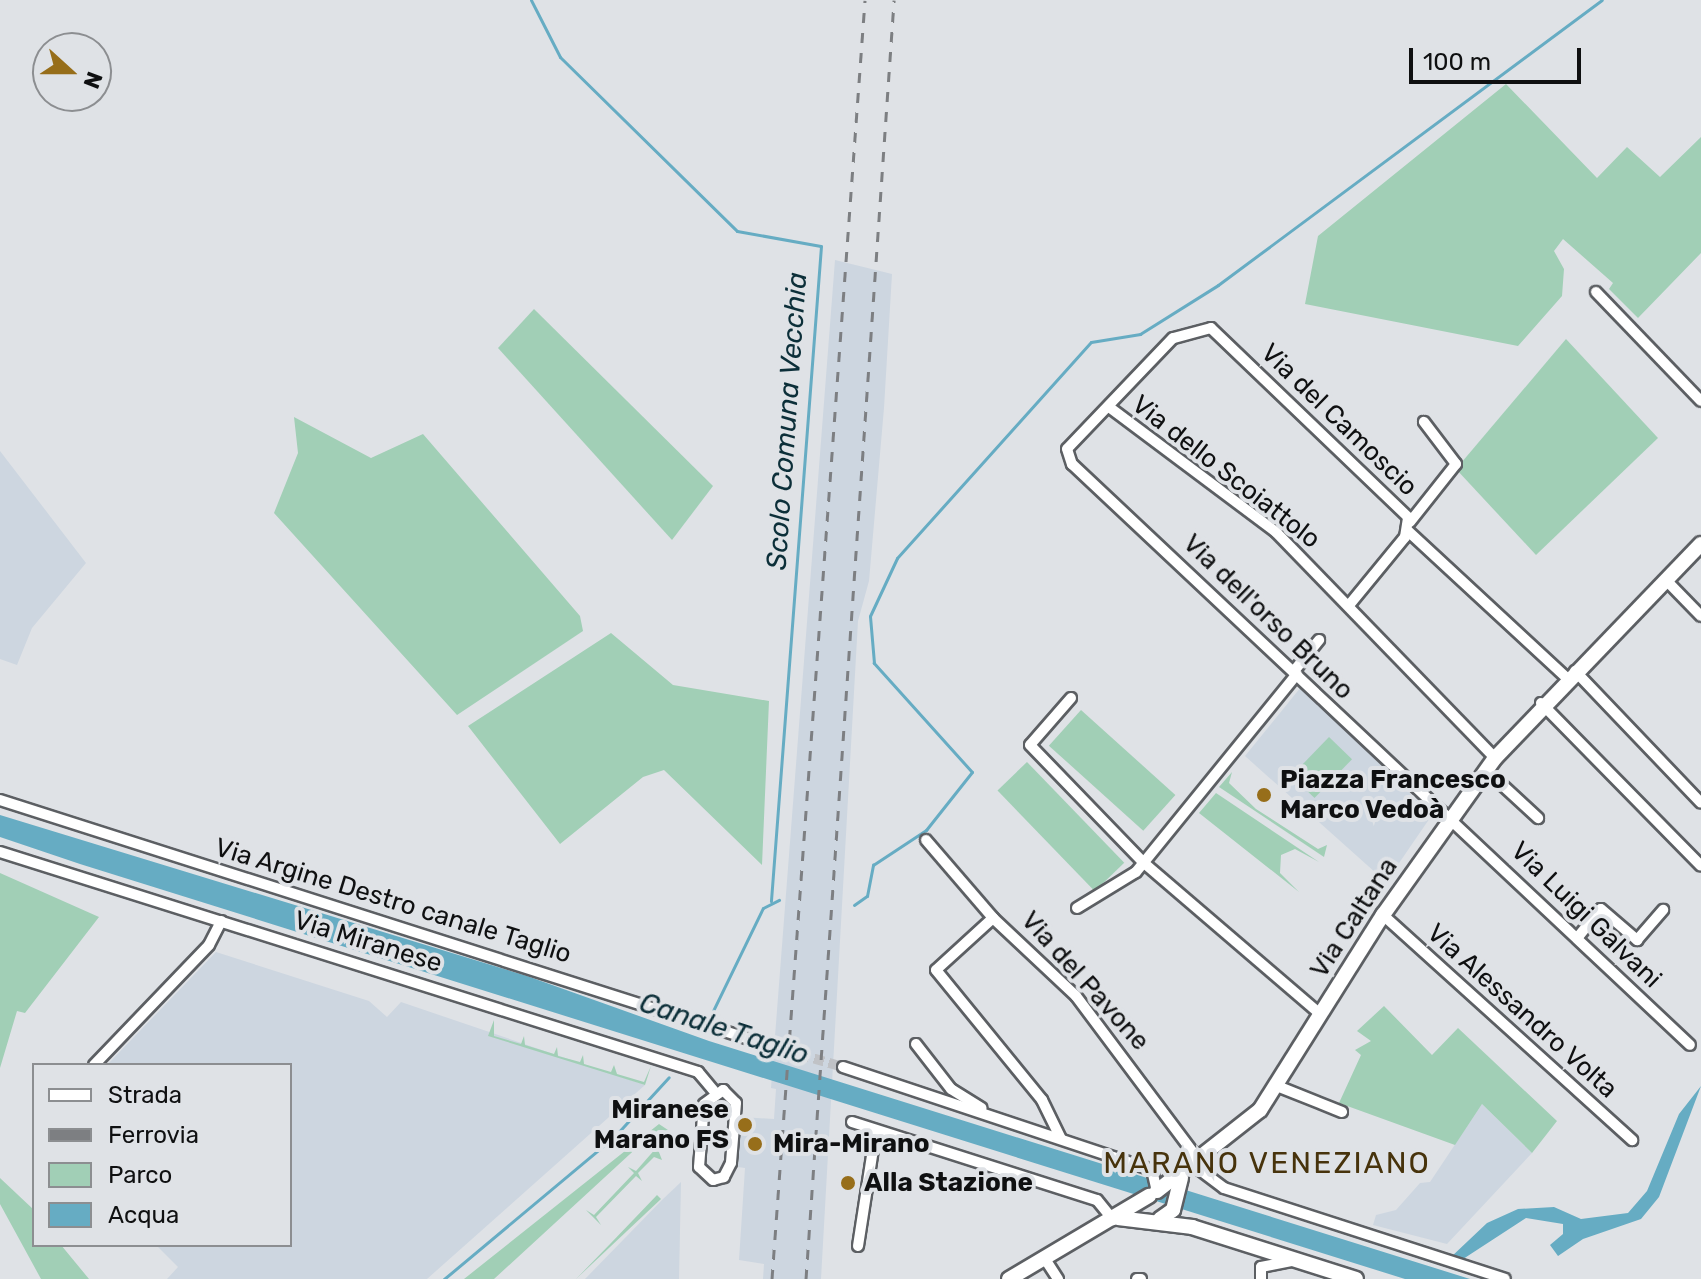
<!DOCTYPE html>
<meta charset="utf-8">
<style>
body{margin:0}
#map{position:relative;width:1701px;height:1279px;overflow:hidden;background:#dfe2e6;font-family:Rubik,sans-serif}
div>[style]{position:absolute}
.built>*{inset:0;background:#cdd6e0}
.green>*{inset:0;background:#a1cfb6;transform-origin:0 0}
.water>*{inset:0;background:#66acc3}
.stream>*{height:3px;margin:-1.5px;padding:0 1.5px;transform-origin:1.5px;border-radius:1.5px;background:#66acc3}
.street-tunnel>*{height:10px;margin-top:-5px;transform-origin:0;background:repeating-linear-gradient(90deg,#c0c2c6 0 10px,transparent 0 15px)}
.roads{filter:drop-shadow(2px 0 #5c5f63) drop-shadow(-2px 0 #5c5f63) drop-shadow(0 2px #5c5f63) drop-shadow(0 -2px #5c5f63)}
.street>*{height:10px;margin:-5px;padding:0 5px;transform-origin:5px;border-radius:5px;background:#fff}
.secondary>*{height:14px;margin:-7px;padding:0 7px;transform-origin:7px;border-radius:7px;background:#fff}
.rail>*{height:3px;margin-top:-1.5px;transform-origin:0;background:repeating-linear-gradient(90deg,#7d7f82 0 10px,transparent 0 20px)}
.dots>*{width:22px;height:22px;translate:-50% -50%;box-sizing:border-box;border:4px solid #dfe2e6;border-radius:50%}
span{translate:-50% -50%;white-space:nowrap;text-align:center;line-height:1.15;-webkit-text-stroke:8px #dfe2e6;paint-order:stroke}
.street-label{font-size:26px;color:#0f1011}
.poi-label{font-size:26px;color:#0f1011;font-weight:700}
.left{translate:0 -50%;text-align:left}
.right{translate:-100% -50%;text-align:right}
.water-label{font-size:28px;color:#0c2f39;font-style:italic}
.quarter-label{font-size:30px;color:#47330c;letter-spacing:2px}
.legend{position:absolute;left:32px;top:1063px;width:260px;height:184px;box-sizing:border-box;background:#dfe2e6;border:2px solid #8c8e91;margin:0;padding:10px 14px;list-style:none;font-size:24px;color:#0f1011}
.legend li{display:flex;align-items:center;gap:16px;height:40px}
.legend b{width:40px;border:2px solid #8c8e91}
.north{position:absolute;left:32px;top:32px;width:80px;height:80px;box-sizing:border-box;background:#dfe2e6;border:2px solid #8c8e91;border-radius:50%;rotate:111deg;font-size:22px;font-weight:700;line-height:32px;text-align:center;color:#0f1011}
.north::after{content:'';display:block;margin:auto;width:28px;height:36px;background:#976e1a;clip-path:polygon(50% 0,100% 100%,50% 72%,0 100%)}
.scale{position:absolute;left:1409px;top:48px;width:172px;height:36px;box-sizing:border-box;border:4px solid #0f1011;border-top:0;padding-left:10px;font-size:24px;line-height:28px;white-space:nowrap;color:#0f1011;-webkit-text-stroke:6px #dfe2e6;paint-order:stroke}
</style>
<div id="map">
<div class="built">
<i style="clip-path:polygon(835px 260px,892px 274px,884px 408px,869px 581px,858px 621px,821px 1279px,763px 1279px,764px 1264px,739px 1260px,745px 1168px,738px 1167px,742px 1117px,774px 1119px,776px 1089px,771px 1088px)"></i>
<i style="clip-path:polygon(0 451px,86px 563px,32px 628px,17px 665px,0 659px)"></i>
<i style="clip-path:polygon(1301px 687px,1432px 815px,1386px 882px,1245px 756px)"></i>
<i style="clip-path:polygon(216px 952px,369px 1001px,387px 1017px,401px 1002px,645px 1085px,427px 1279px,167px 1279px,178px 1267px,156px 1245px,290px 1245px,290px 1065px,107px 1065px)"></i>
<i style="clip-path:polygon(1482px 1104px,1532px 1153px,1447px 1244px,1373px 1225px,1376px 1215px,1396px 1210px,1420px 1183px,1430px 1182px)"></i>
<i style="clip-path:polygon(681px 1182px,679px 1279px,585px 1279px,662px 1200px)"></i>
</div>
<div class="green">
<i style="clip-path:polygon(1506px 84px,1597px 178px,1627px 147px,1660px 177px,1701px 137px,1701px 253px,1638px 318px,1609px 289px,1613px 283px,1563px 239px,1554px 251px,1564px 269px,1562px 296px,1518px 346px,1305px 304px,1318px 236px)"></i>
<i style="clip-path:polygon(534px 309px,713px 486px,672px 540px,498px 348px)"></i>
<i style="clip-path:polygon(1566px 339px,1658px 438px,1536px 555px,1456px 469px)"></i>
<i style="clip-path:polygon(294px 417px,371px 458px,423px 434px,580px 616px,583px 631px,457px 715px,274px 513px,298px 453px)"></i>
<i style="clip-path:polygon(611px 633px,673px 685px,769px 701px,762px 865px,664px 770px,643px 777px,560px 844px,468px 726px)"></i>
<i style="left:1081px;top:710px;width:127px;height:48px;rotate:42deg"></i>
<i style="left:1329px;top:737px;width:32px;height:54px;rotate:44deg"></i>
<i style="left:1027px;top:762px;width:140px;height:41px;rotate:46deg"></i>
<i style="clip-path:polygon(1232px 772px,1229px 783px,1256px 809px,1318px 849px,1327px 845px,1324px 857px,1219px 787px)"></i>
<i style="clip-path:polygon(1216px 793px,1319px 862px,1295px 849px,1281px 855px,1280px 873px,1299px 892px,1199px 813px)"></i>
<i style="clip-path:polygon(0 873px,99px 917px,25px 1013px,17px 1011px,0 1068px)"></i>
<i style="clip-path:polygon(1384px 1006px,1432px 1055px,1458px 1028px,1557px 1121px,1532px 1153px,1482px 1104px,1455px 1145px,1339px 1103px,1361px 1055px,1355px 1050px,1371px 1041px,1357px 1031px)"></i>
<i style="clip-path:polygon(494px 1020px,494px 1036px,521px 1044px,524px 1036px,525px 1045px,554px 1054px,557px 1047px,558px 1056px,580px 1062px,583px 1055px,584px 1064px,611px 1072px,614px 1065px,617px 1074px,644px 1082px,651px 1066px,645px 1085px,488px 1036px)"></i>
<i style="clip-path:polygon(659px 1124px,674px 1134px,642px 1143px,494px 1279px,464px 1279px)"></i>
<i style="clip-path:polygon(657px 1147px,662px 1160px,654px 1157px,638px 1173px,642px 1181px,636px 1176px,596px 1217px,601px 1225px,586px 1210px,594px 1215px,634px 1173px,628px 1167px,636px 1171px)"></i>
<i style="clip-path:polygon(0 1178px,34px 1210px,34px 1245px,61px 1245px,89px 1279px,41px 1279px,0 1204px)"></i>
<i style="clip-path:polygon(657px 1195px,661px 1199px,576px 1279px,611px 1243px)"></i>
</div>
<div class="water">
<i style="clip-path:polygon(0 815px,527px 976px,709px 1041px,1470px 1279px,1405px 1279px,80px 864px,0 837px)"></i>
<i style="clip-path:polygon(1701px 1086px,1659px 1197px,1641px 1219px,1583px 1239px,1558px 1256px,1550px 1245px,1563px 1234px,1563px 1224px,1526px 1218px,1460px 1261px,1450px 1258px,1487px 1223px,1518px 1209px,1554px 1207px,1581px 1219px,1628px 1213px,1647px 1191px,1679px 1114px)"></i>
</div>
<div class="stream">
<i style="left:531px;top:0;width:64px;rotate:63deg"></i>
<i style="left:560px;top:57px;width:248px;rotate:44.5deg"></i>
<i style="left:737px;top:231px;width:85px;rotate:10.1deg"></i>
<i style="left:821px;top:246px;width:657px;rotate:94.37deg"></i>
<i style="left:854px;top:905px;width:16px;rotate:-35deg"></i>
<i style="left:867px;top:896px;width:32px;rotate:-79deg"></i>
<i style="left:873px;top:865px;width:64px;rotate:-33.4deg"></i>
<i style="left:926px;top:830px;width:74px;rotate:-51.6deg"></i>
<i style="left:972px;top:772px;width:147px;rotate:-132deg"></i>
<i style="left:874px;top:663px;width:47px;rotate:-94.9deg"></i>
<i style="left:870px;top:616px;width:64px;rotate:-65deg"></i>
<i style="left:897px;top:558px;width:290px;rotate:-48.1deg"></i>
<i style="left:1091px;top:342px;width:50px;rotate:-9.3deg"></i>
<i style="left:1140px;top:334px;width:92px;rotate:-32.1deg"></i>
<i style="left:1218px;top:285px;width:478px;rotate:-36.6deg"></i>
<i style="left:709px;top:1019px;width:123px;rotate:-64.1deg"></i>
<i style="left:763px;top:908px;width:18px;rotate:-27deg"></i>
<i style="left:444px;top:1279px;width:222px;rotate:-39.9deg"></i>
<i style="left:614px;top:1137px;width:81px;rotate:-47.5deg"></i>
</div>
<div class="street-tunnel">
<i style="left:771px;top:1046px;width:75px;rotate:16.3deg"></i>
</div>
<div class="roads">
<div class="street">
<i style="left:1596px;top:292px;width:151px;rotate:46.1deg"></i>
<i style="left:1109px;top:407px;width:209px;rotate:36.8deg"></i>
<i style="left:1276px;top:532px;width:315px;rotate:45.9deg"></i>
<i style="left:1410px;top:522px;width:74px;rotate:-51.6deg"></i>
<i style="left:1456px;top:464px;width:53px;rotate:-127.3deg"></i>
<i style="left:1408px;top:531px;width:217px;rotate:42.8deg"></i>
<i style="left:1666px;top:580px;width:50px;rotate:45.8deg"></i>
<i style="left:1350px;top:604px;width:87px;rotate:-50.6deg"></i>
<i style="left:1405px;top:537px;width:20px;rotate:-81deg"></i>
<i style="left:1408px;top:517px;width:273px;rotate:-136.2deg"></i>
<i style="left:1211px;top:328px;width:39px;rotate:165deg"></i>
<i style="left:1173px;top:338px;width:153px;rotate:133.7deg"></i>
<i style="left:1067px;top:449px;width:16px;rotate:72deg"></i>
<i style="left:1072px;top:464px;width:848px;rotate:43.23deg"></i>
<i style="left:1294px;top:671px;width:40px;rotate:-51deg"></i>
<i style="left:1575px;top:671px;width:182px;rotate:46.3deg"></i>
<i style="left:1071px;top:698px;width:62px;rotate:131.1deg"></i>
<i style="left:1030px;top:745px;width:164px;rotate:46deg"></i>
<i style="left:1144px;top:863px;width:232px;rotate:40.6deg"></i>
<i style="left:1541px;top:703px;width:228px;rotate:45.5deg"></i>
<i style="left:1486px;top:770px;width:71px;rotate:42.7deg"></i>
<i style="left:0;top:800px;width:809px;rotate:17.7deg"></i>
<i style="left:926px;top:840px;width:103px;rotate:49.3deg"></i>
<i style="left:993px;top:918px;width:114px;rotate:43.2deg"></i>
<i style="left:1076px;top:996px;width:207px;rotate:53.2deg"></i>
<i style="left:0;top:852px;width:732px;rotate:17.49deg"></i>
<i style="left:698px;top:1072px;width:25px;rotate:50deg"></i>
<i style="left:1077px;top:908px;width:69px;rotate:-31.4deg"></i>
<i style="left:1136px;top:872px;width:255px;rotate:-50.9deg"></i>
<i style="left:1383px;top:915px;width:336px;rotate:42.1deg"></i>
<i style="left:993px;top:918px;width:77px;rotate:137.6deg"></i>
<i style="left:936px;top:970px;width:168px;rotate:50.8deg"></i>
<i style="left:1042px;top:1100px;width:43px;rotate:64deg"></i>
<i style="left:1578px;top:937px;width:36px;rotate:-51deg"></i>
<i style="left:1601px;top:909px;width:48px;rotate:40.7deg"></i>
<i style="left:1637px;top:940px;width:40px;rotate:-49deg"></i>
<i style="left:916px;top:1044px;width:57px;rotate:52.1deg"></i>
<i style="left:951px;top:1089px;width:36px;rotate:32deg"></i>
<i style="left:94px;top:1065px;width:166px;rotate:-46.2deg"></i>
<i style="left:209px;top:945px;width:27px;rotate:-63deg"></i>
<i style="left:843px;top:1067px;width:326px;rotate:18.4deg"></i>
<i style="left:1152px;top:1170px;width:22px;rotate:77deg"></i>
<i style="left:1277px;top:1086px;width:70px;rotate:21.8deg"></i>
<i style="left:723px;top:1090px;width:18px;rotate:45deg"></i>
<i style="left:736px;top:1103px;width:60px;rotate:94.8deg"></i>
<i style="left:731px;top:1163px;width:16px;rotate:117deg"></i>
<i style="left:724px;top:1177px;width:11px;rotate:165deg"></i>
<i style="left:713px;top:1180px;width:19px;rotate:-137deg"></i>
<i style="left:699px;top:1167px;width:63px;rotate:-85.5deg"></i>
<i style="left:704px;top:1104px;width:24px;rotate:-36deg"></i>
<i style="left:852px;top:1122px;width:257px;rotate:17.7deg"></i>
<i style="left:1097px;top:1200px;width:26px;rotate:51deg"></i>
<i style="left:1196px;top:1167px;width:35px;rotate:37deg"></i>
<i style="left:1224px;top:1188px;width:295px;rotate:17.9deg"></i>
<i style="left:858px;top:1246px;width:117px;rotate:-81.2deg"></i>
<i style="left:1045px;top:1259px;width:24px;rotate:57deg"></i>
<i style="left:1137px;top:1279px;width:4px"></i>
<i style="left:1261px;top:1279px;width:12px;rotate:-90deg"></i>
<i style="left:1261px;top:1267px;width:36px;rotate:-11deg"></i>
</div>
<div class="secondary">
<i style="left:1157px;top:1191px;width:131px;rotate:-38.2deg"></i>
<i style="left:1260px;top:1110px;width:231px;rotate:-57.8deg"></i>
<i style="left:1383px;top:915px;width:193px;rotate:-54.5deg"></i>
<i style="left:1495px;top:758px;width:297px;rotate:-46.1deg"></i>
<i style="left:1118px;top:1218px;width:75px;rotate:6.9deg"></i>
<i style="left:1192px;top:1227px;width:172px;rotate:17.6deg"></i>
<i style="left:1160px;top:1219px;width:16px;rotate:-35deg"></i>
<i style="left:1173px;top:1210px;width:33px;rotate:-76deg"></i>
<i style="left:1009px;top:1279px;width:163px;rotate:-30.7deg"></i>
</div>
</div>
<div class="rail">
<i style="left:772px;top:1279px;width:1282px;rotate:-85.84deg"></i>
<i style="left:806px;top:1279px;width:1282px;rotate:-86.06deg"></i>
</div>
<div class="dots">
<i style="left:1264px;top:795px;background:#976e1a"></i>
<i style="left:745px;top:1125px;background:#976e1a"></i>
<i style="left:755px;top:1144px;background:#976e1a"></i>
<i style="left:848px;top:1183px;background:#976e1a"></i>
</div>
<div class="street-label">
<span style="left:1339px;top:420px;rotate:44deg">Via del Camoscio</span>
<span style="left:1226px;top:472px;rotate:38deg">Via dello Scoiattolo</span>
<span style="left:1268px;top:617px;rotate:44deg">Via dell'orso Bruno</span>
<span style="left:393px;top:901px;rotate:17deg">Via Argine Destro canale Taglio</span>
<span style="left:1586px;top:915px;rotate:44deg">Via Luigi Galvani</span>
<span style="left:1354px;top:918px;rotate:-57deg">Via Caltana</span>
<span style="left:368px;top:942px;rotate:17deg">Via Miranese</span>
<span style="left:1085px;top:981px;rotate:48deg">Via del Pavone</span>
<span style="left:1522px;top:1011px;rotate:42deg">Via Alessandro Volta</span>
</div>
<div class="poi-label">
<span class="left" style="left:1280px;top:795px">Piazza Francesco<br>Marco Vedoà</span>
<span class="right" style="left:729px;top:1125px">Miranese<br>Marano FS</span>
<span class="left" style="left:773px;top:1144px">Mira-Mirano</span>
<span class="left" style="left:864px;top:1183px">Alla Stazione</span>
</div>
<div class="water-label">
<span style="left:787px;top:421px;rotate:-86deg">Scolo Comuna Vecchia</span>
<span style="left:724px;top:1029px;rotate:18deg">Canale Taglio</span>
</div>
<div class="quarter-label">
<span style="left:1267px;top:1163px">MARANO VENEZIANO</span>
</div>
<ul class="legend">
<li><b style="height:10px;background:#fff"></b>Strada</li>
<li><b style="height:10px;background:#7d7f82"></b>Ferrovia</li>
<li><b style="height:22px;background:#a1cfb6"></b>Parco</li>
<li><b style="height:22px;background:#66acc3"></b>Acqua</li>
</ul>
<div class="north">N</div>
<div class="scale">100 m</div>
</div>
